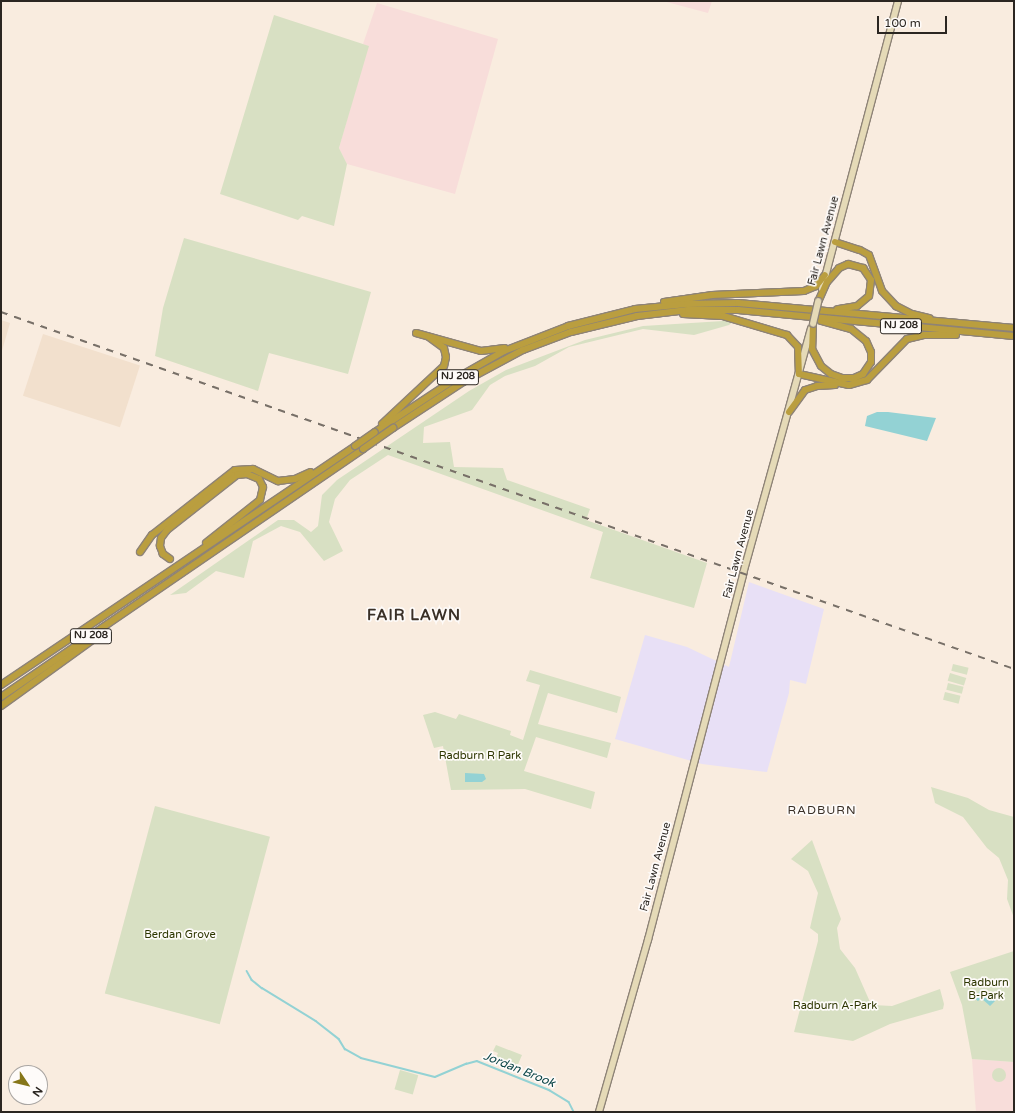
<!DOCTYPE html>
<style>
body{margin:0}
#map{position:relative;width:1015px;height:1113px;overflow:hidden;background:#f9ecdf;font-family:"Varela Round",sans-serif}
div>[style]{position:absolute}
.commercial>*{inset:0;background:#e8e0f6}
.built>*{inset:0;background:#f2e0cd;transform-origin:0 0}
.education>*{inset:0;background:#f8ddda}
.green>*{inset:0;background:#d8e0c3;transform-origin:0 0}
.round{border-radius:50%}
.water>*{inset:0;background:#93d2d4}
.stream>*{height:1.5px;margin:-0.75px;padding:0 0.75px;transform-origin:0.75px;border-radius:0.75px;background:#93d2d4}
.roads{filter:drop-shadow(1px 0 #8e8377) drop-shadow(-1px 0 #8e8377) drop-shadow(0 1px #8e8377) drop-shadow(0 -1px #8e8377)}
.secondary>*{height:5.5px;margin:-2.75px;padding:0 2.75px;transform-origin:2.75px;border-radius:2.75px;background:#e5dab7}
.trunk>*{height:6px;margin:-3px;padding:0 3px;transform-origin:3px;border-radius:3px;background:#ba9e3f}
.rail>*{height:1.5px;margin-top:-0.75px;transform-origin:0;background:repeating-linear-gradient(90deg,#787068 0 7px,transparent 0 14px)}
.bridges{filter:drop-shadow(1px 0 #8e8377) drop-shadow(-1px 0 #8e8377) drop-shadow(0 1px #8e8377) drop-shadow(0 -1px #8e8377)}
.secondary-bridge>*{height:5.5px;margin:-2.75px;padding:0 2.75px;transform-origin:2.75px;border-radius:2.75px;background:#e5dab7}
.trunk-bridge>*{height:6px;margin:-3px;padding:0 3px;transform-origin:3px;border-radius:3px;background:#ba9e3f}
span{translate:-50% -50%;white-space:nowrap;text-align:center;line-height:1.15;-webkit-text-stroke:3.5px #fefbf9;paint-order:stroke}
.shield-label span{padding:1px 3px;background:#fefbf9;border:1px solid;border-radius:3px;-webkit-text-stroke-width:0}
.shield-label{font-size:10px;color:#2b2621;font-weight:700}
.street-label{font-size:11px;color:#2b2621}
.park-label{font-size:11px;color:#2d3600}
.neighbourhood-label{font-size:12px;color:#3a3027;letter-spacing:1px}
.water-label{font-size:12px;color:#0b4547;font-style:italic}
.district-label{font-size:15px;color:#3a3027;font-weight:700;letter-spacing:1px}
.frame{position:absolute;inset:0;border:2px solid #2b2621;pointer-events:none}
.north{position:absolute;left:8px;top:1065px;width:40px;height:40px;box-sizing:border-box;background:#fefbf9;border:1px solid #aaa6a3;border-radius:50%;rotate:125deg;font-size:11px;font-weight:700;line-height:16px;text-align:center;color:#2b2621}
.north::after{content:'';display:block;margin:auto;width:14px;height:18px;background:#867619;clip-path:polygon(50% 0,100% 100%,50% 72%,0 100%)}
.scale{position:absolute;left:877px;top:16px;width:70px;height:18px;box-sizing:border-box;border:2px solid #2b2621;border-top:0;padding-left:5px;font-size:12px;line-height:14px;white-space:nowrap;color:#2b2621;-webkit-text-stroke:3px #fefbf9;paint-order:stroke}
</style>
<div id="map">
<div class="commercial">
<i style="clip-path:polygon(749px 582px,824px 609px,806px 684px,790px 680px,789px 693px,767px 772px,702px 764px,615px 739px,645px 635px,687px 647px,729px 667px)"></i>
</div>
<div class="built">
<i style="clip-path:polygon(1px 320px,10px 323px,1px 354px)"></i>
<i style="left:43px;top:334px;width:102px;height:65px;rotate:18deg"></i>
</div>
<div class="education">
<i style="clip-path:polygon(663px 1px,712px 1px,708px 13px)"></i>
<i style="clip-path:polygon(377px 3px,498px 39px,455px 194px,347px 164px,339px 148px,368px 46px,363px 44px)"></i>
<i style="clip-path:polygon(972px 1059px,1014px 1062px,1014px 1112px,976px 1112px)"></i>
</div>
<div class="green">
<i style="clip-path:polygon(274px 15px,369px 46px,339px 148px,347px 164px,334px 226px,302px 216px,298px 220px,220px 194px)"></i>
<i style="clip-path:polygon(184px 238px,371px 292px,348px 374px,269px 353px,258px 391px,155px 356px,163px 308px)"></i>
<i style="clip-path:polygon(723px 321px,734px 321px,729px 325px,694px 335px,643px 329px,569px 347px,535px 366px,505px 376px,490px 385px,472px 410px,424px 427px,423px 443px,450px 442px,454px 467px,503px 468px,507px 480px,590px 509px,586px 520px,707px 563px,694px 608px,590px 578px,603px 532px,388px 455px,350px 480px,335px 499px,329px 522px,343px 551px,324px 561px,300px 532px,281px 526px,253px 541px,244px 578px,216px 571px,186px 593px,170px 595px,278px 520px,294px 520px,311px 532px,318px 526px,322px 495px,337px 480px,469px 391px,506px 370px,585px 340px,643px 326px)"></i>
<i style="left:953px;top:664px;width:16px;height:7px;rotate:14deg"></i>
<i style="clip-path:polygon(530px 670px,621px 697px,617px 713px,548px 693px,538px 724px,611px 743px,607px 758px,536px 737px,524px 771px,595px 792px,591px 809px,525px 789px,451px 790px,443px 746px,434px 748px,423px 715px,435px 712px,456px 719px,459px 714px,511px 731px,510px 735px,523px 740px,540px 685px,526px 681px)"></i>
<i style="left:950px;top:673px;width:17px;height:8px;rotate:17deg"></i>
<i style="left:948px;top:683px;width:16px;height:7px;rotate:14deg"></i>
<i style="left:945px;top:692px;width:16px;height:8px;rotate:14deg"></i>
<i style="clip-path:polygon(931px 787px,968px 798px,989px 810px,1014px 817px,1014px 918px,1007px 899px,1008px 880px,999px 858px,987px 848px,963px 817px,935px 803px)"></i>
<i style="left:155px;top:806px;width:119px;height:194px;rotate:15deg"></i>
<i style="clip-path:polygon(812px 840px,841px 919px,837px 928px,840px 949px,855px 968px,870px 1002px,873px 1005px,892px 1006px,940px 989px,944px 1004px,943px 1009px,890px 1024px,853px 1041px,794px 1032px,818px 941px,818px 934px,810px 928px,818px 893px,808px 871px,791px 859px)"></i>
<i style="clip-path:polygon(1014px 951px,1014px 1062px,972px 1059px,962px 1005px,950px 972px)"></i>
<i style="clip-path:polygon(496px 1045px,522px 1055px,516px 1069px,495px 1060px,498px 1053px,493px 1051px)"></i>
<i class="round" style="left:992px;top:1068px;width:14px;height:14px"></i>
<i style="left:400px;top:1070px;width:19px;height:20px;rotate:16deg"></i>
</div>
<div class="water">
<i style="clip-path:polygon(877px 412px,888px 412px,936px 418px,927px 441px,865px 426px,867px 416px)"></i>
<i style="clip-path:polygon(465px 773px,484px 774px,486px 779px,482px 782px,465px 782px)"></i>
<i style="clip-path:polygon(982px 989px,990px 996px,994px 993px,999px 997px,990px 1006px,981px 998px,978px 1001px,974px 998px)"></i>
</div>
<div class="stream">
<i style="left:247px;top:971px;width:10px;rotate:61deg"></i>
<i style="left:252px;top:980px;width:13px;rotate:39deg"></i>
<i style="left:262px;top:988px;width:63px;rotate:31.4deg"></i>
<i style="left:316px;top:1021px;width:29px;rotate:38deg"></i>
<i style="left:339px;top:1039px;width:12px;rotate:59deg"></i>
<i style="left:345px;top:1049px;width:18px;rotate:29deg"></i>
<i style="left:361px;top:1058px;width:76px;rotate:14.4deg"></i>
<i style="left:435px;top:1077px;width:34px;rotate:-23deg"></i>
<i style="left:466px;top:1064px;width:11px;rotate:-15deg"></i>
<i style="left:477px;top:1061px;width:78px;rotate:21.9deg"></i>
<i style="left:549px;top:1090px;width:23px;rotate:31deg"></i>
<i style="left:569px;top:1102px;width:11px;rotate:63deg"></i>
</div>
<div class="roads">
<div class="secondary">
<i style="left:822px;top:289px;width:298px;rotate:-75.2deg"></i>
<i style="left:599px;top:1112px;width:179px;rotate:-74.1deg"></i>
<i style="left:648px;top:940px;width:378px;rotate:-75.4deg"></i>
<i style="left:743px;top:574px;width:254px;rotate:-74.5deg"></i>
</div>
<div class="trunk">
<i style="left:835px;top:242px;width:26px;rotate:18deg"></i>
<i style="left:860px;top:250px;width:10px;rotate:29deg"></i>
<i style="left:869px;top:255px;width:38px;rotate:70deg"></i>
<i style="left:882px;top:291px;width:21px;rotate:47deg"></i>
<i style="left:896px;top:306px;width:18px;rotate:27deg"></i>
<i style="left:912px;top:314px;width:18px;rotate:13deg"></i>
<i style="left:664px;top:302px;width:49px;rotate:-8.3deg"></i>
<i style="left:712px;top:295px;width:92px;rotate:-2.5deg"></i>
<i style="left:804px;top:291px;width:13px;rotate:-23deg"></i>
<i style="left:816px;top:286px;width:14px;rotate:-51deg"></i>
<i style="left:818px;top:302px;width:22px;rotate:-66deg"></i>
<i style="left:827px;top:282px;width:18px;rotate:-49deg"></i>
<i style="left:839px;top:268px;width:10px;rotate:-24deg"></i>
<i style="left:848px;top:264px;width:16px;rotate:15deg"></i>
<i style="left:863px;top:268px;width:14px;rotate:56deg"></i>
<i style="left:871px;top:280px;width:16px;rotate:97deg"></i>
<i style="left:869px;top:296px;width:16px;rotate:140deg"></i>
<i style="left:857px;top:306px;width:20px;rotate:171deg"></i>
<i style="left:683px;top:314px;width:40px;rotate:2.9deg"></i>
<i style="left:723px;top:316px;width:67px;rotate:16.5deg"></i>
<i style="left:787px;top:335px;width:16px;rotate:47deg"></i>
<i style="left:798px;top:347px;width:27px;rotate:88deg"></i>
<i style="left:799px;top:374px;width:51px;rotate:12.4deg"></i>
<i style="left:849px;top:385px;width:19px;rotate:-16deg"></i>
<i style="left:867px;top:380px;width:57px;rotate:-45.7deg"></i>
<i style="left:907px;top:339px;width:17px;rotate:-13deg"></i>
<i style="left:924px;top:335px;width:32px"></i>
<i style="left:813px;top:324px;width:25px;rotate:92deg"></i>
<i style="left:812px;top:349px;width:19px;rotate:62deg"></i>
<i style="left:821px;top:366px;width:13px;rotate:39deg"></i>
<i style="left:831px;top:374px;width:12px;rotate:20deg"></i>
<i style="left:842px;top:378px;width:12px"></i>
<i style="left:854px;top:378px;width:10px;rotate:-24deg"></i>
<i style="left:863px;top:374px;width:14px;rotate:-56deg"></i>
<i style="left:871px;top:362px;width:10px;rotate:-90deg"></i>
<i style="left:871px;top:352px;width:12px;rotate:-114deg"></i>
<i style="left:866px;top:341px;width:19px;rotate:-141deg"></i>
<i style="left:851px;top:329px;width:31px;rotate:-165deg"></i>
<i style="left:416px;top:333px;width:67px;rotate:15.5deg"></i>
<i style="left:481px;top:351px;width:24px;rotate:-7deg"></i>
<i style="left:789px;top:412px;width:27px;rotate:-54deg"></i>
<i style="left:805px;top:390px;width:13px;rotate:-18deg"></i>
<i style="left:817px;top:386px;width:18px;rotate:-3deg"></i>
<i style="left:382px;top:424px;width:85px;rotate:-43.1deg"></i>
<i style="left:444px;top:366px;width:9px;rotate:-77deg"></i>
<i style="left:446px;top:357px;width:9px;rotate:-103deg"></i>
<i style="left:444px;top:348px;width:19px;rotate:-144deg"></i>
<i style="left:393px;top:428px;width:84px;rotate:-33.3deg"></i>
<i style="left:463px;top:382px;width:68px;rotate:-28.1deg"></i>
<i style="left:523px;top:350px;width:51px;rotate:-20.6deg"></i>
<i style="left:571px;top:332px;width:68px;rotate:-13.6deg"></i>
<i style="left:637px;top:316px;width:51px;rotate:-6.7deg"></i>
<i style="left:688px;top:310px;width:50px"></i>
<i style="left:738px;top:310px;width:277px;rotate:5.4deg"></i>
<i style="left:375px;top:432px;width:102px;rotate:-33.4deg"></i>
<i style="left:460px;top:376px;width:51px;rotate:-29.6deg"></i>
<i style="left:504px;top:351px;width:69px;rotate:-21.3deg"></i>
<i style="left:568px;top:326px;width:69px;rotate:-14.2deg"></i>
<i style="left:635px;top:309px;width:52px;rotate:-5.5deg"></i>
<i style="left:687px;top:304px;width:51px;rotate:-1.1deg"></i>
<i style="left:738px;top:303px;width:277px;rotate:5.2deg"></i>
<i style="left:140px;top:552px;width:21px;rotate:-55deg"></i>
<i style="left:152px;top:535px;width:105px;rotate:-38.1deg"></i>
<i style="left:235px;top:470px;width:18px;rotate:-3deg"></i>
<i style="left:253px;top:469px;width:28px;rotate:26deg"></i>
<i style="left:278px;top:481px;width:17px;rotate:-7deg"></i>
<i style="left:295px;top:479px;width:17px;rotate:-24deg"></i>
<i style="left:170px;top:559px;width:9px;rotate:-144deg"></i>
<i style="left:163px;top:554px;width:9px;rotate:-111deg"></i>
<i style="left:160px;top:546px;width:8px;rotate:-83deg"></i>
<i style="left:161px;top:538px;width:10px;rotate:-53deg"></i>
<i style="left:167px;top:530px;width:89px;rotate:-38.2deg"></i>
<i style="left:237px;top:475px;width:10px;rotate:-6deg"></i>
<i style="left:247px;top:474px;width:13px;rotate:23deg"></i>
<i style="left:259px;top:479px;width:9px;rotate:63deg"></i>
<i style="left:263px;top:487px;width:13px;rotate:103deg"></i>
<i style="left:260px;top:500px;width:69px;rotate:141.5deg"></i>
<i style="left:1px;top:685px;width:427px;rotate:-34deg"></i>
<i style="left:1px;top:697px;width:439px;rotate:-34.4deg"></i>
<i style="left:1px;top:706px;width:128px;rotate:-35.8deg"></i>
</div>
</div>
<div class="rail">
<i style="left:1px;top:312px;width:1074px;rotate:19.41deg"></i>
</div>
<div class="bridges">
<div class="secondary-bridge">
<i style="left:813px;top:324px;width:23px;rotate:-77deg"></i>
</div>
<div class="trunk-bridge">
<i style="left:355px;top:446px;width:24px;rotate:-35deg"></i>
<i style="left:363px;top:449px;width:37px;rotate:-35deg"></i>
</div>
</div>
<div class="shield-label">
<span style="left:901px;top:326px">NJ 208</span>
<span style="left:458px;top:377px">NJ 208</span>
<span style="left:91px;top:636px">NJ 208</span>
</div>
<div class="street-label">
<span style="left:824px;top:241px;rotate:-75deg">Fair Lawn Avenue</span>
<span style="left:739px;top:554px;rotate:-75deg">Fair Lawn Avenue</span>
<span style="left:656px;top:867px;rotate:-75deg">Fair Lawn Avenue</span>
</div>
<div class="park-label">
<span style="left:480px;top:756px">Radburn R Park</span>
<span style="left:180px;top:935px">Berdan Grove</span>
<span style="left:986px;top:990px">Radburn<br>B-Park</span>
<span style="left:835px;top:1006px">Radburn A-Park</span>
</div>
<div class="neighbourhood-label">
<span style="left:822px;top:811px">RADBURN</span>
</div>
<div class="water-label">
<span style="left:519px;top:1070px;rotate:22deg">Jordan Brook</span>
</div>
<div class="district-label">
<span style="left:414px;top:616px">FAIR LAWN</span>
</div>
<div class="frame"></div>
<div class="north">N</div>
<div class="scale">100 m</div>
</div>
